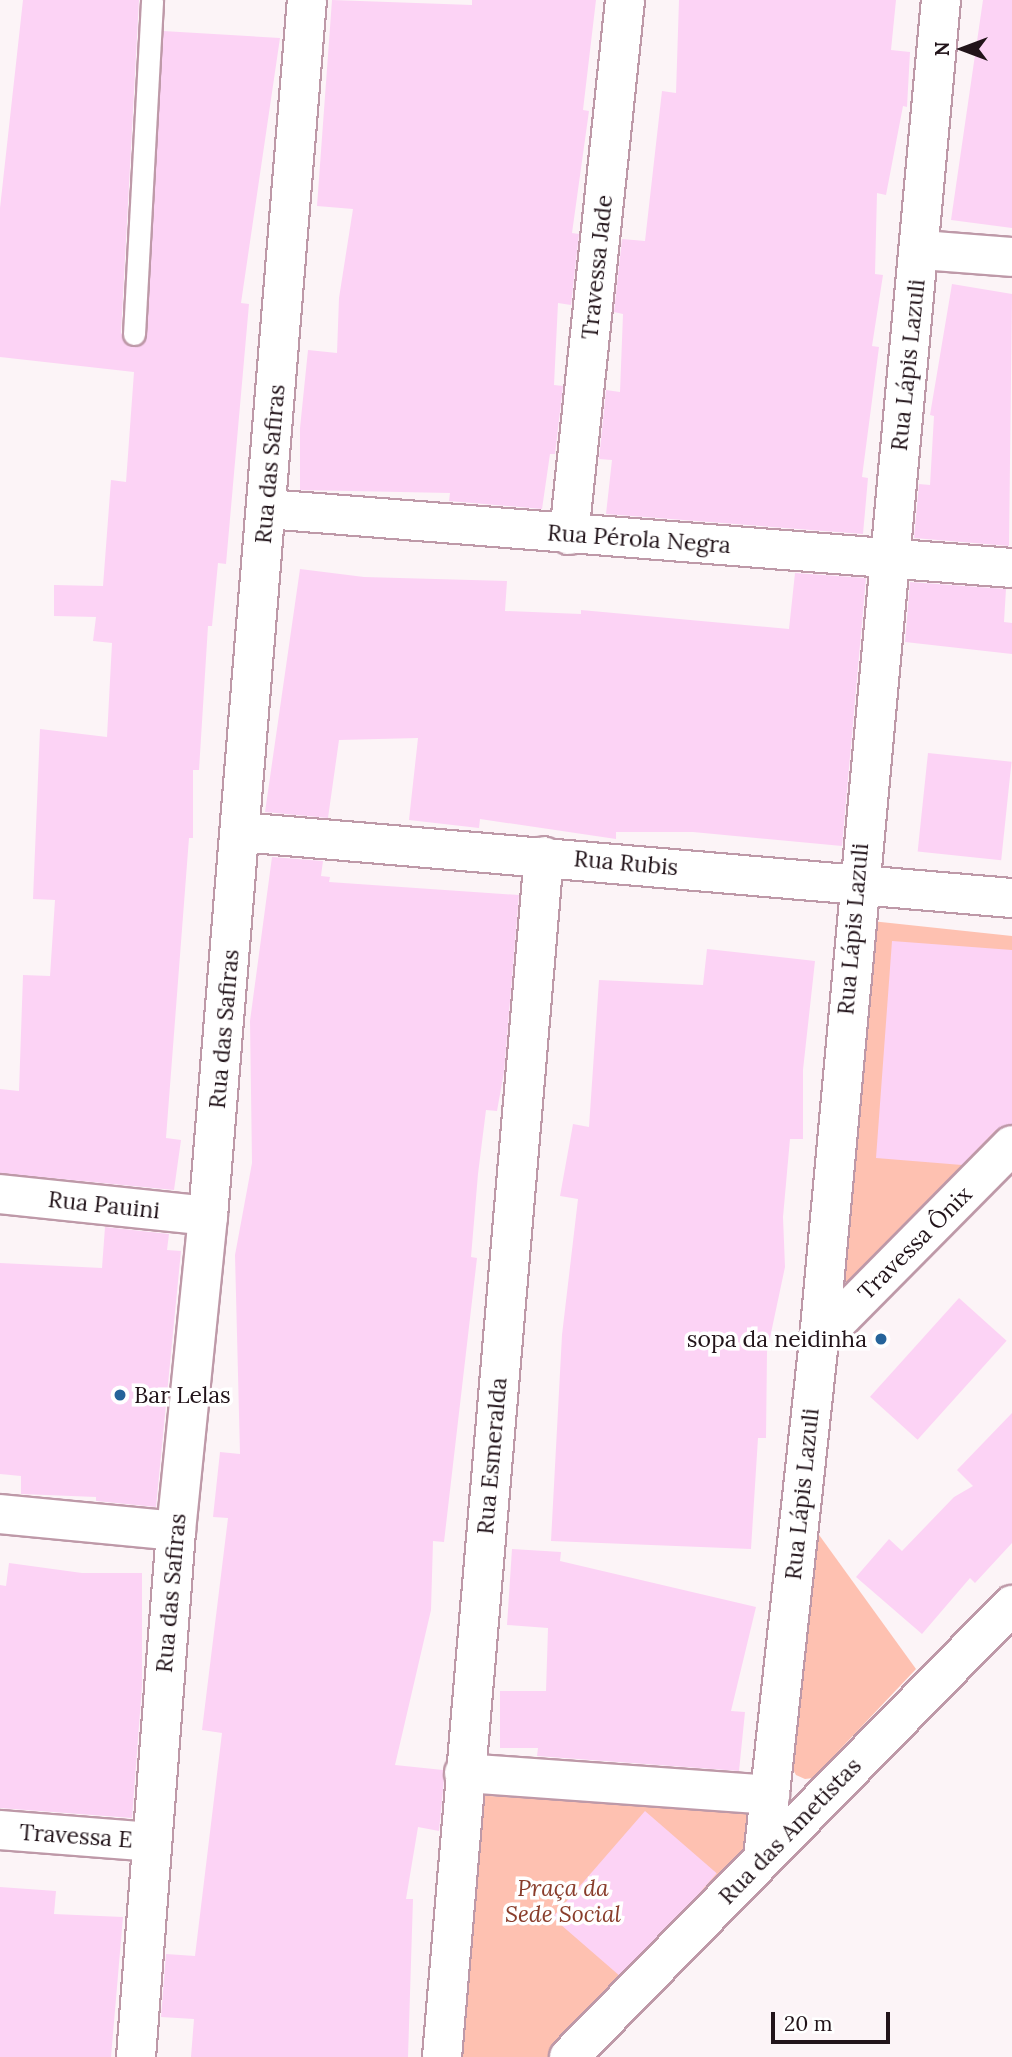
<!DOCTYPE html>
<meta charset="utf-8">
<style>
body{margin:0}
#map{position:relative;width:1012px;height:2057px;overflow:hidden;background:#fcf4f7;font-family:Lora,serif}
div>[style]{position:absolute}
.green>*{inset:0;background:#fec1b1}
.building>*{inset:0;background:#fcd3f5;transform-origin:0 0}
.roads{filter:drop-shadow(2px 0 #be99a8) drop-shadow(-2px 0 #be99a8) drop-shadow(0 2px #be99a8) drop-shadow(0 -2px #be99a8)}
.lane>*{height:21px;margin:-10.5px;padding:0 10.5px;transform-origin:10.5px;border-radius:10.5px;background:#fff}
.street>*{height:38px;margin:-19px;padding:0 19px;transform-origin:19px;border-radius:19px;background:#fff}
.dots>*{width:19px;height:19px;translate:-50% -50%;box-sizing:border-box;border:4px solid #fff;border-radius:50%}
span{translate:-50% -50%;white-space:nowrap;text-align:center;line-height:1.15;-webkit-text-stroke:7px #fff;paint-order:stroke}
.street-label{font-size:23px;color:#22141a}
.poi-label{font-size:23px;color:#22141a}
.right{translate:-100% -50%;text-align:right}
.left{translate:0 -50%;text-align:left}
.park-label{font-size:23px;color:#893d2b;font-style:italic}
.north{position:absolute;left:928px;top:14px;width:70px;height:70px;-webkit-text-stroke:5px #fff;paint-order:stroke;rotate:270deg;font-size:19px;font-weight:700;line-height:28px;text-align:center;color:#22141a}
.north::after{content:'';display:block;margin:auto;width:24px;height:32px;background:#22141a;clip-path:polygon(50% 0,100% 100%,50% 72%,0 100%)}
.scale{position:absolute;left:771px;top:2012px;width:119px;height:32px;box-sizing:border-box;border:4px solid #22141a;border-top:0;padding-left:9px;font-size:21px;line-height:24px;white-space:nowrap;color:#22141a;-webkit-text-stroke:5px #fff;paint-order:stroke}
</style>
<div id="map">
<div class="green">
<i style="clip-path:polygon(862px 920px,1012px 936px,1012px 1132px,852px 1284px,841px 1280px)"></i>
<i style="clip-path:polygon(809px 1521px,916px 1669px,813px 1778px,805px 1779px,796px 1775px,789px 1762px)"></i>
<i style="clip-path:polygon(473px 1795px,752px 1812px,746px 1857px,548px 2057px,451px 2057px)"></i>
</div>
<div class="building">
<i style="clip-path:polygon(23px 0,139px 0,121px 333px,133px 347px,141px 345px,147px 335px,163px 31px,280px 38px,241px 303px,249px 304px,226px 564px,218px 563px,212px 626px,208px 626px,199px 770px,193px 770px,193px 838px,189px 838px,166px 1138px,181px 1140px,174px 1190px,0 1173px,0 1089px,19px 1091px,23px 975px,50px 976px,55px 900px,33px 899px,40px 729px,107px 737px,112px 643px,93px 641px,96px 617px,54px 616px,54px 585px,103px 586px,111px 480px,126px 482px,134px 372px,0 357px,0 208px)"></i>
<i style="clip-path:polygon(332px 0,472px 5px,472px 0,596px 0,583px 110px,589px 111px,572px 233px,579px 234px,571px 305px,558px 303px,554px 385px,563px 386px,555px 454px,550px 454px,542px 509px,449px 501px,450px 493px,300px 490px,300px 428px,308px 350px,337px 353px,339px 298px,353px 209px,317px 206px)"></i>
<i style="clip-path:polygon(679px 0,896px 0,891px 50px,910px 52px,907px 107px,903px 106px,886px 195px,877px 193px,875px 274px,883px 275px,872px 346px,879px 347px,862px 477px,868px 478px,863px 534px,606px 514px,612px 460px,599px 459px,606px 390px,620px 392px,623px 314px,614px 312px,622px 239px,645px 241px,662px 91px,676px 93px)"></i>
<i style="clip-path:polygon(983px 0,1012px 0,1012px 228px,951px 220px)"></i>
<i style="clip-path:polygon(952px 284px,1012px 294px,1009px 546px,914px 538px,919px 484px,930px 485px,934px 416px,930px 415px)"></i>
<i style="clip-path:polygon(300px 569px,364px 577px,507px 581px,505px 611px,581px 614px,581px 610px,789px 629px,795px 573px,866px 578px,842px 846px,693px 832px,616px 832px,616px 839px,480px 819px,479px 828px,409px 820px,418px 738px,339px 740px,328px 818px,265px 812px)"></i>
<i style="clip-path:polygon(910px 582px,1006px 589px,1004px 622px,1012px 623px,1012px 654px,905px 642px)"></i>
<i style="left:928px;top:753px;width:84px;height:99px;rotate:6deg"></i>
<i style="clip-path:polygon(272px 857px,323px 861px,321px 876px,330px 877px,329px 882px,519px 895px,504px 1072px,497px 1111px,486px 1110px,478px 1174px,471px 1257px,477px 1258px,444px 1542px,433px 1541px,431px 1610px,395px 1765px,443px 1770px,444px 1779px,439px 1831px,418px 1827px,406px 1899px,413px 1899px,408px 2057px,191px 2057px,194px 2019px,161px 2017px,166px 1954px,195px 1956px,222px 1733px,202px 1730px,228px 1518px,213px 1517px,220px 1452px,240px 1454px,235px 1255px,252px 1163px,250px 1021px)"></i>
<i style="clip-path:polygon(892px 941px,1012px 950px,1012px 1124px,996px 1130px,962px 1165px,876px 1158px)"></i>
<i style="clip-path:polygon(707px 949px,815px 961px,803px 1070px,803px 1139px,790px 1139px,783px 1217px,785px 1267px,767px 1352px,766px 1438px,758px 1438px,751px 1549px,551px 1541px,562px 1335px,578px 1199px,560px 1196px,573px 1124px,589px 1127px,599px 980px,703px 985px)"></i>
<i style="clip-path:polygon(105px 1227px,169px 1234px,167px 1250px,181px 1251px,156px 1507px,96px 1501px,96px 1497px,21px 1494px,21px 1476px,0 1474px,0 1263px,102px 1268px)"></i>
<i style="left:959px;top:1298px;width:64px;height:133px;rotate:42deg"></i>
<i style="clip-path:polygon(1012px 1413px,1012px 1543px,975px 1583px,970px 1578px,922px 1634px,856px 1577px,889px 1539px,902px 1551px,954px 1497px,973px 1486px,957px 1470px)"></i>
<i style="clip-path:polygon(512px 1549px,561px 1552px,560px 1561px,756px 1607px,731px 1711px,745px 1712px,739px 1771px,537px 1756px,538px 1748px,500px 1748px,500px 1691px,546px 1691px,548px 1628px,507px 1625px)"></i>
<i style="clip-path:polygon(9px 1563px,82px 1573px,142px 1573px,142px 1686px,132px 1818px,0 1808px,0 1585px,6px 1586px)"></i>
<i style="left:645px;top:1811px;width:95px;height:141px;rotate:41deg"></i>
<i style="clip-path:polygon(0 1887px,56px 1891px,54px 1914px,123px 1917px,111px 2057px,0 2057px)"></i>
</div>
<div class="roads">
<div class="lane">
<i style="left:134px;top:334px;width:334px;rotate:-86.9deg"></i>
</div>
<div class="street">
<i style="left:921px;top:250px;width:91px;rotate:4.4deg"></i>
<i style="left:267px;top:509px;width:747px;rotate:4.53deg"></i>
<i style="left:569px;top:535px;width:538px;rotate:-84.02deg"></i>
<i style="left:240px;top:832px;width:775px;rotate:4.89deg"></i>
<i style="left:0;top:1194px;width:209px;rotate:6deg"></i>
<i style="left:819px;top:1340px;width:274px;rotate:-45.3deg"></i>
<i style="left:0;top:1514px;width:177px;rotate:5.5deg"></i>
<i style="left:464px;top:1773px;width:307px;rotate:4.1deg"></i>
<i style="left:0;top:1830px;width:152px;rotate:4.5deg"></i>
<i style="left:763px;top:1858px;width:521px;rotate:-83.83deg"></i>
<i style="left:819px;top:1340px;width:1346px;rotate:-84.8deg"></i>
<i style="left:136px;top:2057px;width:528px;rotate:-85.65deg"></i>
<i style="left:176px;top:1531px;width:317px;rotate:-84.2deg"></i>
<i style="left:208px;top:1216px;width:1220px;rotate:-85.35deg"></i>
<i style="left:442px;top:2057px;width:1205px;rotate:-85.15deg"></i>
<i style="left:569px;top:2057px;width:633px;rotate:-45.58deg"></i>
</div>
</div>
<div class="dots">
<i style="left:881px;top:1339px;background:#25639a"></i>
<i style="left:120px;top:1395px;background:#25639a"></i>
</div>
<div class="street-label">
<span style="left:597px;top:267px;rotate:-84deg">Travessa Jade</span>
<span style="left:908px;top:365px;rotate:-84deg">Rua Lápis Lazuli</span>
<span style="left:270px;top:464px;rotate:-85deg">Rua das Safiras</span>
<span style="left:639px;top:539px;rotate:4deg">Rua Pérola Negra</span>
<span style="left:626px;top:863px;rotate:5deg">Rua Rubis</span>
<span style="left:853px;top:929px;rotate:-85deg">Rua Lápis Lazuli</span>
<span style="left:224px;top:1029px;rotate:-85deg">Rua das Safiras</span>
<span style="left:104px;top:1205px;rotate:6deg">Rua Pauini</span>
<span style="left:915px;top:1243px;rotate:-45deg">Travessa Ônix</span>
<span style="left:492px;top:1456px;rotate:-85deg">Rua Esmeralda</span>
<span style="left:802px;top:1494px;rotate:-84deg">Rua Lápis Lazuli</span>
<span style="left:171px;top:1593px;rotate:-85deg">Rua das Safiras</span>
<span style="left:790px;top:1831px;rotate:-46deg">Rua das Ametistas</span>
<span style="left:76px;top:1836px;rotate:4deg">Travessa E</span>
</div>
<div class="poi-label">
<span class="right" style="left:867px;top:1339px">sopa da neidinha</span>
<span class="left" style="left:134px;top:1395px">Bar Lelas</span>
</div>
<div class="park-label">
<span style="left:563px;top:1901px">Praça da<br>Sede Social</span>
</div>
<div class="north">N</div>
<div class="scale">20 m</div>
</div>
